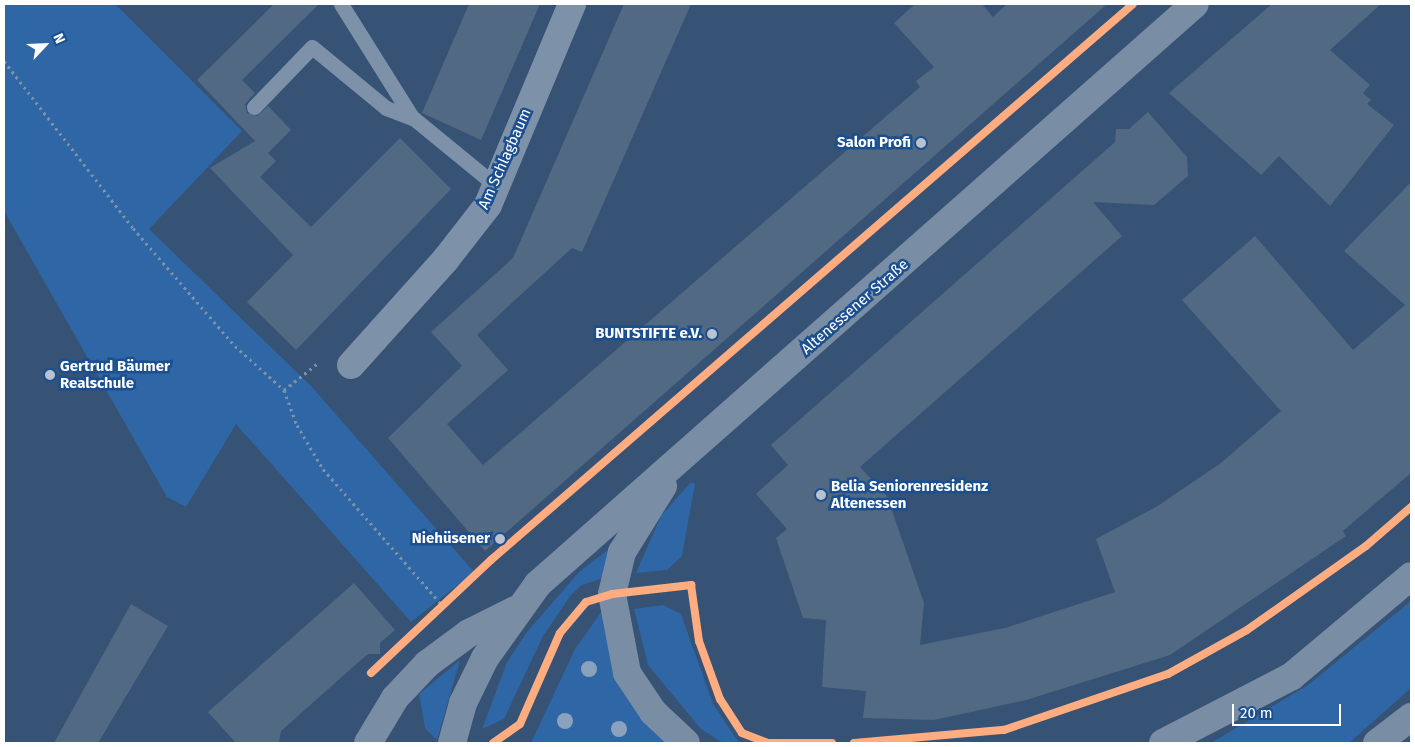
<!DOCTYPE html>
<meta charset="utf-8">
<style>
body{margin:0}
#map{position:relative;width:1415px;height:747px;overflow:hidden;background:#365274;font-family:"Fira Sans",sans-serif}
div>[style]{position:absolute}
.green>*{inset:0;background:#2f66a5}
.building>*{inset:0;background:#526984}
.path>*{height:3px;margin-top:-1.5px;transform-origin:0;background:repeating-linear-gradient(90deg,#7d92a8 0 2.5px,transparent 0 6.5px)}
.service>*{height:15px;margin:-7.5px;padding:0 7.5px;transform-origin:7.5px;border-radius:7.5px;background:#7d92a8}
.minor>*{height:28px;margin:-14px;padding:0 14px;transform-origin:14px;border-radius:14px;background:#7d92a8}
.secondary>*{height:28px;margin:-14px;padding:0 14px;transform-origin:14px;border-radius:14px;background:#798da4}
.cycleway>*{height:8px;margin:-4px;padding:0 4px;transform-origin:4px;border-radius:4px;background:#ffac80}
.trees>*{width:16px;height:16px;margin:-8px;border-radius:50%;background:#8aa2be}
.dots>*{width:14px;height:14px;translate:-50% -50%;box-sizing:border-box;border:2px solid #1b4f8f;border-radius:50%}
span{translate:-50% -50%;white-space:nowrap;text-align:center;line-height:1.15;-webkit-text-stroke:5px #1b4f8f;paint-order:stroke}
.poi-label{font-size:15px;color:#fff;font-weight:700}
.right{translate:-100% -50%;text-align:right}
.left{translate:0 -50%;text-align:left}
.street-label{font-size:15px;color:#fff}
.frame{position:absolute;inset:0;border:5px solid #fff;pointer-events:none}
.north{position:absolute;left:20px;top:20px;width:50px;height:50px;-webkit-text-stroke:4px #1b4f8f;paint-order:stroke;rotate:65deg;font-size:14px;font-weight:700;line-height:20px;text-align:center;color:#fff}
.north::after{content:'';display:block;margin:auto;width:18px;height:22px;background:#fff;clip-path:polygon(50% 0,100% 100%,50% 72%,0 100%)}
.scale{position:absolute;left:1232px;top:704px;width:109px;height:22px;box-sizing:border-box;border:2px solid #fff;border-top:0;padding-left:6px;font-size:15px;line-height:18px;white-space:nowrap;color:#fff;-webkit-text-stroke:4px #1b4f8f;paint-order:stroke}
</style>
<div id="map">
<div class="green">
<i style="clip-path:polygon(4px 4px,115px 4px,242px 131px,149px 229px,312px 387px,474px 572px,411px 622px,236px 424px,186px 507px,167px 497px,4px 211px)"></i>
<i style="clip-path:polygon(691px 482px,695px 484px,682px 556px,667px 570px,636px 573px,661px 516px)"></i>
<i style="clip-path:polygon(613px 546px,603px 578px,582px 585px,571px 595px,543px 636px,504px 719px,482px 729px,507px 662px,527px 632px,579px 572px)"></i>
<i style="clip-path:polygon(1411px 601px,1411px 688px,1349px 743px,1211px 743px,1308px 685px)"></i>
<i style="clip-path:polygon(663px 605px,681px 614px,713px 704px,739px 743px,723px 743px,701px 729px,648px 665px,634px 609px)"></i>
<i style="clip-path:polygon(602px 611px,615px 668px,669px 743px,531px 743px,575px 649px)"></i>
<i style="clip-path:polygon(460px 660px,437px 740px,425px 728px,419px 694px)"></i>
</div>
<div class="building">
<i style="clip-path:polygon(274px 4px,319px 4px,242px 80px,255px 93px,245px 104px,247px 113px,257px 116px,268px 106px,291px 130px,268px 153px,276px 161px,260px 177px,311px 227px,400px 138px,451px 189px,296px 350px,247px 302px,293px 255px,210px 168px,255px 141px,197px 80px)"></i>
<i style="clip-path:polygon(469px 4px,540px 4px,481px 140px,422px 113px)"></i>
<i style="clip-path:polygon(624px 4px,691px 4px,582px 252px,572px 248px,477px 335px,508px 370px,447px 424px,483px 465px,920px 87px,916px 81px,934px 67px,894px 23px,915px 4px,982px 4px,993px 17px,1007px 4px,1107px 4px,485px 551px,388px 438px,462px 366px,431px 332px,513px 258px)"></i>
<i style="clip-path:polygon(1272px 4px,1381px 4px,1330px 50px,1370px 85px,1363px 93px,1371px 100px,1367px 104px,1394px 125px,1330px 206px,1279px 156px,1261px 175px,1169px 93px)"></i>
<i style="clip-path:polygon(1148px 112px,1187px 157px,1188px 176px,1154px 205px,1093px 202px,1122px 236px,860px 467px,887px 496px,924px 603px,920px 645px,1005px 628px,1115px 592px,1096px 539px,1156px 507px,1221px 463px,1281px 411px,1182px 300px,1255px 236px,1353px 350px,1405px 305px,1344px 251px,1411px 182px,1411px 473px,1343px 531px,1346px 536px,1170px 655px,1026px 700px,934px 720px,863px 718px,866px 691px,822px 687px,826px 620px,803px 618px,776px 538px,787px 529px,756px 494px,788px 465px,771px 445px,1115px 142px,1116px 129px,1129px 129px)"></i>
<i style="clip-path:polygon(354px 583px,395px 630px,380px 643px,380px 654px,368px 654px,353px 667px,281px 731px,279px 742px,236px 743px,208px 712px)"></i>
<i style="clip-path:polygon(131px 604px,168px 626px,152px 653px,98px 743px,54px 743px)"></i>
</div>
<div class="path">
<i style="left:4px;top:61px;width:211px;rotate:52.3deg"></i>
<i style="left:133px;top:228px;width:156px;rotate:49.2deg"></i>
<i style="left:235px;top:346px;width:66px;rotate:41.9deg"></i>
<i style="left:284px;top:390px;width:37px;rotate:70deg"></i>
<i style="left:297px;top:425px;width:51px;rotate:59.4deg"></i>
<i style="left:323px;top:469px;width:181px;rotate:48.8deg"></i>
<i style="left:284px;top:390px;width:43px;rotate:-38.5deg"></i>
<i style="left:647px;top:590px;width:44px;rotate:-6.5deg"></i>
<i style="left:691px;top:585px;width:57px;rotate:81.9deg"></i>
<i style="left:699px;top:641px;width:62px;rotate:70.1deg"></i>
<i style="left:720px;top:699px;width:40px;rotate:57.1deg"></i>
<i style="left:742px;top:733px;width:28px;rotate:21deg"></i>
<i style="left:768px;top:743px;width:64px"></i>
<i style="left:493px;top:743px;width:33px;rotate:-35deg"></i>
<i style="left:520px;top:724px;width:99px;rotate:-66.3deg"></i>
<i style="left:560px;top:633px;width:32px;rotate:-51deg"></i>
<i style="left:854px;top:743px;width:151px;rotate:-5deg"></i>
<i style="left:1004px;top:730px;width:173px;rotate:-18.9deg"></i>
<i style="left:1168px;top:674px;width:90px;rotate:-29.1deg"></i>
<i style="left:1247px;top:630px;width:146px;rotate:-35.2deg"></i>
<i style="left:1366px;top:546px;width:60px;rotate:-40.9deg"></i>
</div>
<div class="service">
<i style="left:341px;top:4px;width:133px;rotate:57.9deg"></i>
<i style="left:412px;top:117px;width:107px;rotate:39.3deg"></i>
<i style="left:254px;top:107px;width:83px;rotate:-46deg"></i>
<i style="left:312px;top:47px;width:96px;rotate:39.5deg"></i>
<i style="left:386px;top:108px;width:30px;rotate:21deg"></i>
</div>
<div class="minor">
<i style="left:351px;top:365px;width:142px;rotate:-48.1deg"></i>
<i style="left:446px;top:259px;width:68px;rotate:-52.1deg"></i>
<i style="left:488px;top:205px;width:218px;rotate:-67.3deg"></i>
</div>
<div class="secondary">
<i style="left:663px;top:486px;width:78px;rotate:121.8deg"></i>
<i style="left:622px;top:552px;width:43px;rotate:103.4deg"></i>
<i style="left:612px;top:594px;width:80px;rotate:79.2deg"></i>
<i style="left:627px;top:673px;width:47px;rotate:56.3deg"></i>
<i style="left:653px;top:712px;width:45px;rotate:43.2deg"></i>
<i style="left:368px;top:743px;width:52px;rotate:-59deg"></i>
<i style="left:395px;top:698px;width:47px;rotate:-46.7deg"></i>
<i style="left:427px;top:664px;width:52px;rotate:-36.4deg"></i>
<i style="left:469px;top:633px;width:51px;rotate:-26.6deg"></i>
<i style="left:452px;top:743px;width:41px;rotate:-74.6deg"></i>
<i style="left:463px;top:703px;width:50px;rotate:-63.9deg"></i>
<i style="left:485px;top:658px;width:91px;rotate:-54.4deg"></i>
<i style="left:538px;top:584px;width:876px;rotate:-41.44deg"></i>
<i style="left:1163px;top:743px;width:145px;rotate:-27.4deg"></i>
<i style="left:1292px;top:676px;width:155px;rotate:-40deg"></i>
<i style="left:1377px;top:743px;width:43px;rotate:-37.4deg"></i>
</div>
<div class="cycleway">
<i style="left:371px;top:673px;width:165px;rotate:-43.3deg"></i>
<i style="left:491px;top:560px;width:849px;rotate:-40.89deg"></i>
<i style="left:493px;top:743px;width:33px;rotate:-35deg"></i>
<i style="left:520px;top:724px;width:99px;rotate:-66.3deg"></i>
<i style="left:560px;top:633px;width:40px;rotate:-50deg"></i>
<i style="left:586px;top:602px;width:27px;rotate:-17deg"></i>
<i style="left:612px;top:594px;width:80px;rotate:-6.5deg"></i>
<i style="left:691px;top:585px;width:57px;rotate:81.9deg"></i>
<i style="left:699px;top:641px;width:62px;rotate:70.1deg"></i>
<i style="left:720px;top:699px;width:40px;rotate:57.1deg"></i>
<i style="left:742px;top:733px;width:28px;rotate:21deg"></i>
<i style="left:768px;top:743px;width:64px"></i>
<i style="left:854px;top:743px;width:151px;rotate:-5deg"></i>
<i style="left:1004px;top:730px;width:173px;rotate:-18.9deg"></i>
<i style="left:1168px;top:674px;width:90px;rotate:-29.1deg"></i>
<i style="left:1247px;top:630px;width:146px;rotate:-35.2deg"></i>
<i style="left:1366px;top:546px;width:60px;rotate:-40.9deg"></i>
</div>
<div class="trees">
<i style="left:589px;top:669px"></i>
<i style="left:565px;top:721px"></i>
<i style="left:619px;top:729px"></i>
</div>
<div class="dots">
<i style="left:921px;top:143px;background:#b9c2ce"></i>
<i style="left:712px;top:334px;background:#b9c2ce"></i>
<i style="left:50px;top:375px;background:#b9c2ce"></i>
<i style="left:821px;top:495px;background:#b9c2ce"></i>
<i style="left:500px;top:539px;background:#b9c2ce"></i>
</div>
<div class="poi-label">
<span class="right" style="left:911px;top:143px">Salon Profi</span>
<span class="right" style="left:702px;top:334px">BUNTSTIFTE e.V.</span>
<span class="left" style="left:60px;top:375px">Gertrud Bäumer<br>Realschule</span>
<span class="left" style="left:831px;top:495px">Belia Seniorenresidenz<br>Altenessen</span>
<span class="right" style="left:490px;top:539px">Niehüsener</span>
</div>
<div class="street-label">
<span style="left:505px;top:159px;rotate:-66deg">Am Schlagbaum</span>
<span style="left:855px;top:307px;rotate:-41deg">Altenessener Straße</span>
</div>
<div class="frame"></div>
<div class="north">N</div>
<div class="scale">20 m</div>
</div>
